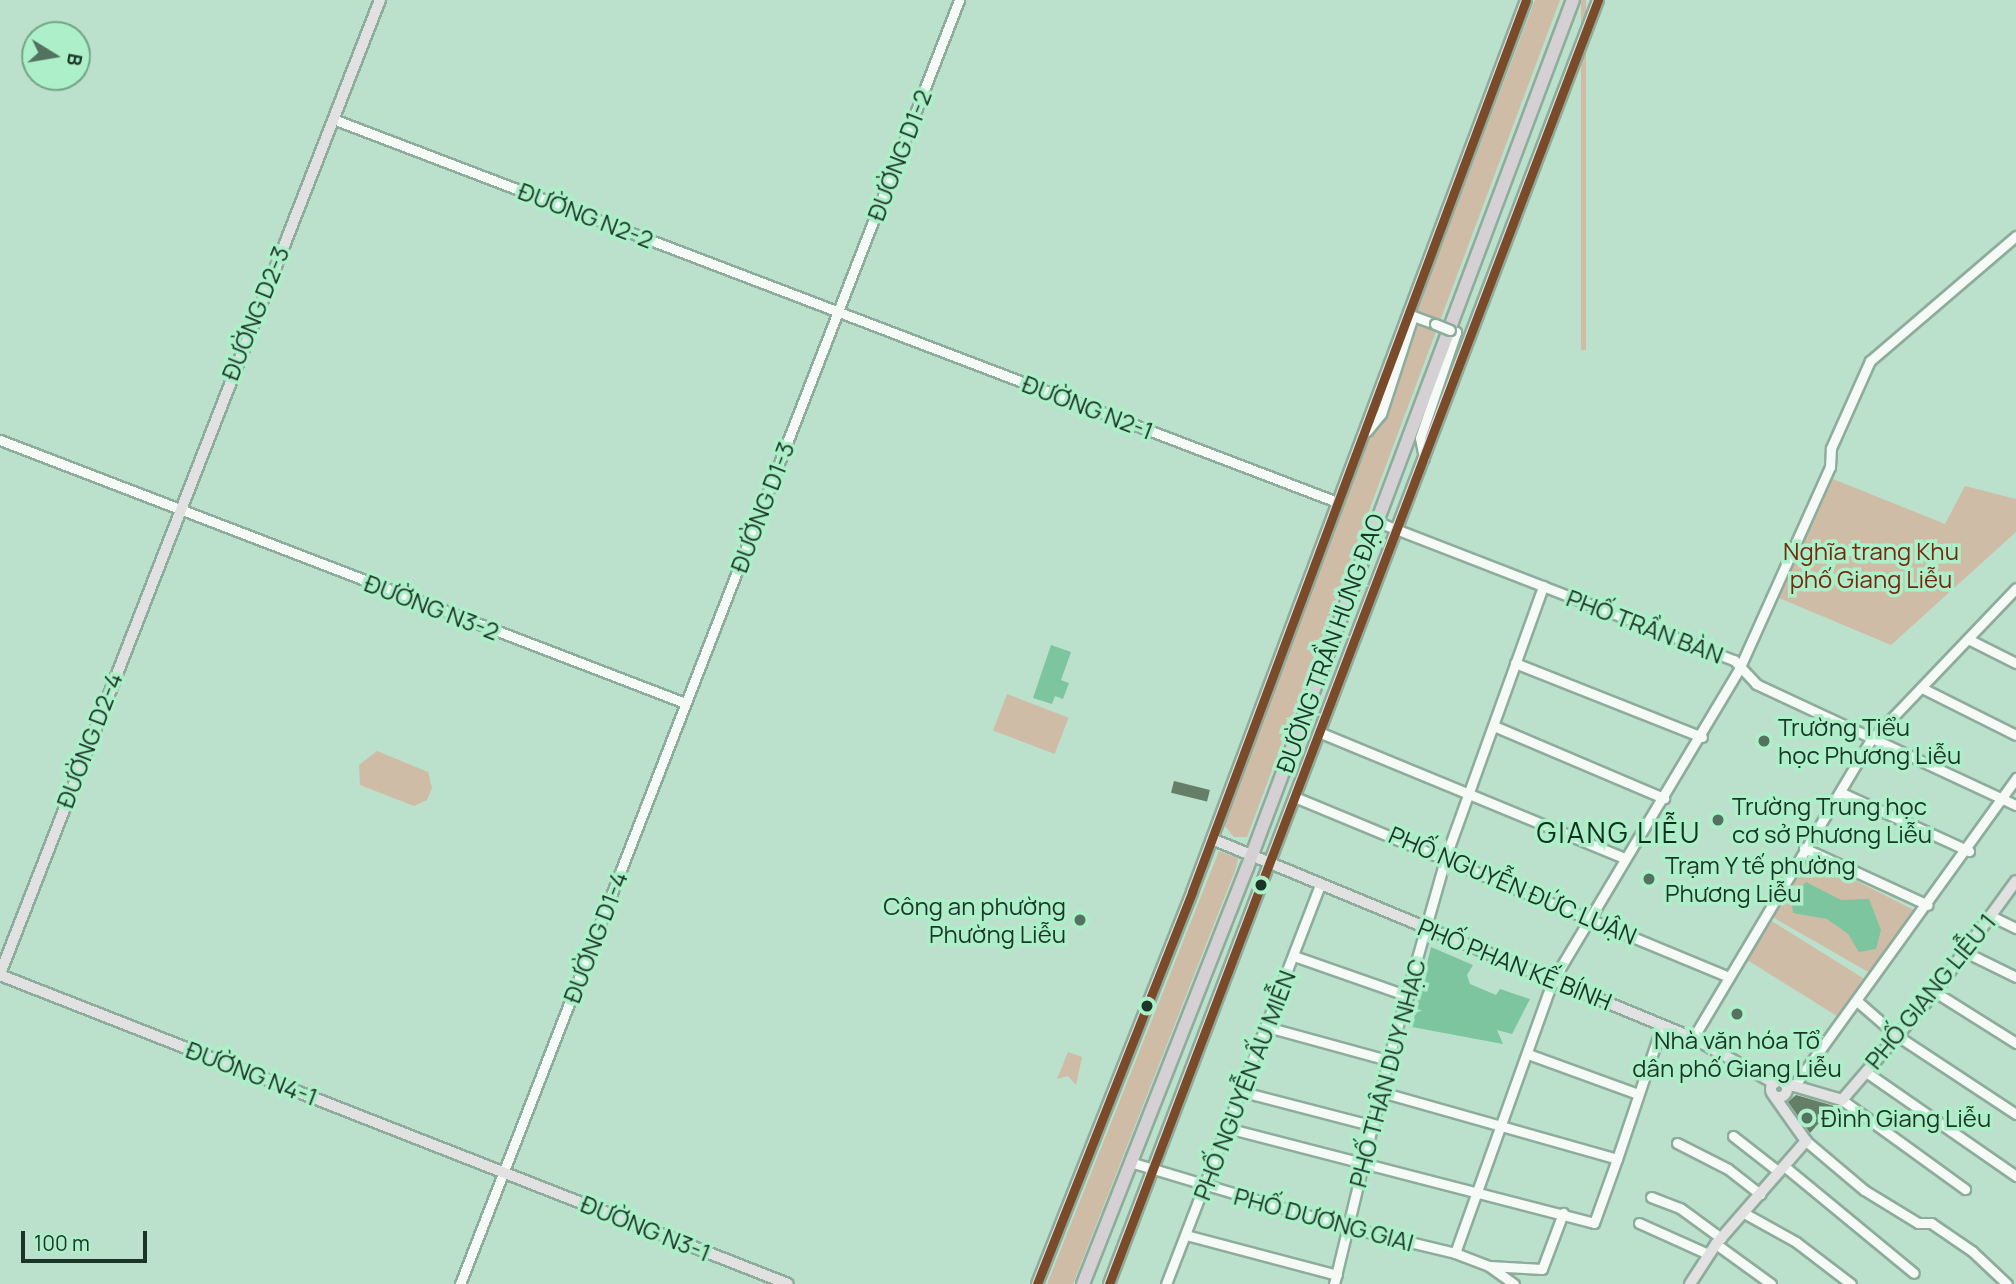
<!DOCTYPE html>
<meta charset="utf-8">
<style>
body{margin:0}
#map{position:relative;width:2016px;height:1284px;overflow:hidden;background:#bbe0cb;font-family:Manrope,sans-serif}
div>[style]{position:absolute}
.green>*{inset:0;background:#cfbca7;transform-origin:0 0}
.water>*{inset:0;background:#7dc59e}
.building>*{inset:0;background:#647e67;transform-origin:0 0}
.roads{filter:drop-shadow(2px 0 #8eac9b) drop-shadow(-2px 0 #8eac9b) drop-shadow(0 2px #8eac9b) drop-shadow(0 -2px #8eac9b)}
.minor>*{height:9px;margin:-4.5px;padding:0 4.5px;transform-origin:4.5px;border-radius:4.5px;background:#f5faf7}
.major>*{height:10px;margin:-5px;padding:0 5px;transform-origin:5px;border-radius:5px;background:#e1e1e2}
.major>.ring{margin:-5px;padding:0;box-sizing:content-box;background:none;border:10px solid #e1e1e2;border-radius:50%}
.highway>*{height:12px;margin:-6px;padding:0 6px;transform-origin:6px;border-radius:6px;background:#d4d0d4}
.bridges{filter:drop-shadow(2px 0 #8eac9b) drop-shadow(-2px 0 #8eac9b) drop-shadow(0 2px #8eac9b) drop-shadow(0 -2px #8eac9b)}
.minor-bridge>*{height:9px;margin:-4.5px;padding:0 4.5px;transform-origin:4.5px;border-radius:4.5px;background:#f5faf7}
.bus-1>*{height:9px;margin:-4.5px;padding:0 4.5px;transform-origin:4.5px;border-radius:4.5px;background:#7a4b2a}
.dots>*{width:19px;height:19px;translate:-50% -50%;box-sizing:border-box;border:4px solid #acefc8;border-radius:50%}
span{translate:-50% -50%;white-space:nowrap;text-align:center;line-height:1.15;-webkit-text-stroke:7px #acefc8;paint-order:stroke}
.street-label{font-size:24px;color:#1b3627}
.park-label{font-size:24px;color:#752a10}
.poi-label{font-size:24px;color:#1b3627}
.left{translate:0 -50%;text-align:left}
.right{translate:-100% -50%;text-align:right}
.quarter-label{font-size:28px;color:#0e311f;letter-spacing:2px}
.north{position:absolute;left:21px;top:21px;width:70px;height:70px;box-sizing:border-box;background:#acefc8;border:2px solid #72a588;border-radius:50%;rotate:101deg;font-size:19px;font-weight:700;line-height:28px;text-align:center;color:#1b3627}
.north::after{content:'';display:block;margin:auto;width:24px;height:32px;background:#537260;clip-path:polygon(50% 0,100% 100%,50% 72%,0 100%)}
.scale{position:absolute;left:21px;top:1231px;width:126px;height:32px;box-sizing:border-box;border:4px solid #1b3627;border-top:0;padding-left:9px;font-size:21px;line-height:24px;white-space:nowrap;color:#1b3627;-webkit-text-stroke:5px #acefc8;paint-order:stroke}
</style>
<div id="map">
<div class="green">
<i style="clip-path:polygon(1535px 0,1560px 0,1247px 837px,1234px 837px,1224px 825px,1372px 432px,1383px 424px,1422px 314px,1417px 311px)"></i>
<i style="left:1581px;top:0;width:5px;height:350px"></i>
<i style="clip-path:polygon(1833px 479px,1945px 524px,1965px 486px,2016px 499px,2016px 532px,1891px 645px,1779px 598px)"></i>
<i style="left:1007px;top:694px;width:66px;height:39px;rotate:21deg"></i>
<i style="clip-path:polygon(377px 751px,428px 772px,432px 788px,427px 800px,414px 806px,360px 785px,359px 765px)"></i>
<i style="clip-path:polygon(1219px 851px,1238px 858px,1236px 868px,1073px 1284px,1047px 1284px)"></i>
<i style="clip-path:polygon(1807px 856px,1916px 911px,1870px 973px,1769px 915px)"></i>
<i style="left:1770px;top:920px;width:110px;height:46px;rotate:32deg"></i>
<i style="clip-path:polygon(1068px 1052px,1082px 1057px,1076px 1085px,1068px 1076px,1057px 1079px)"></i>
</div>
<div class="water">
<i style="clip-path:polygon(1051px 645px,1071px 652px,1061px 680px,1069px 683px,1063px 699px,1055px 696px,1052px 704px,1033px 698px)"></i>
<i style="clip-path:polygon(1806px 882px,1841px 900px,1869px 899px,1881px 930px,1876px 949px,1859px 952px,1848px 934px,1827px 919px,1793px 913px,1791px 897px)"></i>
<i style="clip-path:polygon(1431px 947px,1473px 965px,1467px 975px,1470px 984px,1496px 995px,1500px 989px,1530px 999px,1512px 1034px,1497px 1030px,1503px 1044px,1412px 1027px)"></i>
</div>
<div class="building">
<i style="left:1174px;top:781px;width:37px;height:12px;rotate:14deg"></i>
<i style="clip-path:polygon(1796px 1095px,1834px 1106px,1810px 1133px,1788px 1102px)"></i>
</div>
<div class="roads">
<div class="minor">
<i style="left:333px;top:119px;width:1075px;rotate:20.88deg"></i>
<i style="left:1367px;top:431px;width:22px;rotate:-51deg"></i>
<i style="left:1381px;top:414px;width:103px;rotate:-71.9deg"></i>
<i style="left:1413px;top:316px;width:23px;rotate:20deg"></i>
<i style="left:0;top:440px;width:734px;rotate:21deg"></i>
<i style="left:1424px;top:458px;width:20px;rotate:-101deg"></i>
<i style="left:1420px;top:438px;width:112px;rotate:-71.2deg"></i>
<i style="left:1456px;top:332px;width:6px;rotate:-162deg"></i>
<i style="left:1375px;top:521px;width:385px;rotate:21.2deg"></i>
<i style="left:1734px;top:660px;width:33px;rotate:47deg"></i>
<i style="left:1756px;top:684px;width:287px;rotate:25deg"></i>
<i style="left:1968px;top:639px;width:54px;rotate:26.6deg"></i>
<i style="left:1515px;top:663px;width:201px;rotate:21.6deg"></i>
<i style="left:1922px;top:688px;width:105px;rotate:26.6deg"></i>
<i style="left:1494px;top:726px;width:185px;rotate:23deg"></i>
<i style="left:1321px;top:733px;width:328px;rotate:22.4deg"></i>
<i style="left:1840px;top:792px;width:142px;rotate:24.6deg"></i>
<i style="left:1297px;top:798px;width:464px;rotate:22.5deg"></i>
<i style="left:1804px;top:848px;width:136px;rotate:24.7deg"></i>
<i style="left:1991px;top:916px;width:28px;rotate:26deg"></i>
<i style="left:1963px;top:951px;width:59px;rotate:26.1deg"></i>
<i style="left:1294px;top:956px;width:121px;rotate:19.3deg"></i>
<i style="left:1935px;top:992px;width:96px;rotate:32.2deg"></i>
<i style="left:1857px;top:1001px;width:52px;rotate:41.1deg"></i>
<i style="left:1896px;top:1035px;width:144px;rotate:33.4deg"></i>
<i style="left:1267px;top:1027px;width:125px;rotate:15.3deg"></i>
<i style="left:1693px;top:1038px;width:346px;rotate:-59.2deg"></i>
<i style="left:1870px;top:741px;width:211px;rotate:-46.3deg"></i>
<i style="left:1528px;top:1054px;width:117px;rotate:20deg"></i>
<i style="left:1866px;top:1072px;width:183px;rotate:34.7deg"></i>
<i style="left:1794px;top:1086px;width:380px;rotate:-54.2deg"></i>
<i style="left:1243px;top:1092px;width:135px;rotate:14.5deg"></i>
<i style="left:1381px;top:1092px;width:245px;rotate:15.8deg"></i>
<i style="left:1617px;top:1159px;width:141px;rotate:-71.4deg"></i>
<i style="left:1842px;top:1100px;width:152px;rotate:35.9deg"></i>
<i style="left:1227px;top:1128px;width:379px;rotate:14.5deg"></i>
<i style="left:1594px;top:1223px;width:68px;rotate:-70.2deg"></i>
<i style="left:1733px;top:1136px;width:58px;rotate:38deg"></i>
<i style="left:1806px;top:1141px;width:76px;rotate:40.2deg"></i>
<i style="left:1864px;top:1190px;width:63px;rotate:31.4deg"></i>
<i style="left:1918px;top:1223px;width:13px"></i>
<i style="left:1931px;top:1223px;width:50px;rotate:34.3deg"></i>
<i style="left:1972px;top:1251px;width:48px;rotate:43.3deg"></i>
<i style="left:1677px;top:1143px;width:57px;rotate:27deg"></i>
<i style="left:1728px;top:1169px;width:41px;rotate:38deg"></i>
<i style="left:1130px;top:1162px;width:227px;rotate:16.7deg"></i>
<i style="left:1347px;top:1227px;width:111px;rotate:13.5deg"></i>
<i style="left:1455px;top:1253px;width:36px;rotate:21deg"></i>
<i style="left:1489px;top:1266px;width:31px;rotate:36deg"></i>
<i style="left:1784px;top:1166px;width:168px;rotate:39.5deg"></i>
<i style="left:1651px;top:1197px;width:31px;rotate:21deg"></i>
<i style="left:1680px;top:1208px;width:51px;rotate:36.2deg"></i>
<i style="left:1744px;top:1213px;width:60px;rotate:29.1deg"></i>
<i style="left:1796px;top:1242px;width:69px;rotate:37.4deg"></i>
<i style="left:1639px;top:1223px;width:76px;rotate:24.2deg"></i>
<i style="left:1186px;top:1235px;width:156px;rotate:14.8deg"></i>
<i style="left:1716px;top:1244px;width:68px;rotate:36deg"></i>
<i style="left:1455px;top:1253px;width:290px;rotate:-70.3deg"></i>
<i style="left:1553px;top:980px;width:365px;rotate:-59.1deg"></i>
<i style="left:1740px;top:667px;width:219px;rotate:-65.8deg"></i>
<i style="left:1830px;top:467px;width:19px;rotate:-87deg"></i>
<i style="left:1831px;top:448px;width:95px;rotate:-65.9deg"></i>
<i style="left:1870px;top:361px;width:192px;rotate:-40.6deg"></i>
<i style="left:1489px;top:1266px;width:53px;rotate:3.2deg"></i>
<i style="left:1542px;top:1269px;width:60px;rotate:-69.4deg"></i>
<i style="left:460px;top:1284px;width:1378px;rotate:-68.76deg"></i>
<i style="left:1166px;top:1284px;width:428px;rotate:-68.9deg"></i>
<i style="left:1334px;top:1284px;width:230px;rotate:-76.4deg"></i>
<i style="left:1388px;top:1060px;width:212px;rotate:-74.1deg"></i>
<i style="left:1446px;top:856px;width:287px;rotate:-70.2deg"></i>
</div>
<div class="major">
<i style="left:1212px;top:839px;width:521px;rotate:22.48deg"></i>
<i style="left:1693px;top:1038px;width:93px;rotate:29.1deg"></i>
<i style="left:0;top:974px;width:1046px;rotate:-68.69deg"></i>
<i style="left:0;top:975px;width:846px;rotate:21.41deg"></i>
<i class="ring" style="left:1771px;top:1081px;width:6px;height:6px"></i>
<i style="left:1784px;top:1083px;width:60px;rotate:16.3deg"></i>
<i style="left:1842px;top:1100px;width:143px;rotate:-49.3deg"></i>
<i style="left:1935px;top:992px;width:137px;rotate:-53.9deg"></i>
<i style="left:1037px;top:1284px;width:422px;rotate:-68.4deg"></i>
<i style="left:1192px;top:892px;width:952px;rotate:-69.47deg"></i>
<i style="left:1109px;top:1284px;width:1374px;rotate:-69.15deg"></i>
<i style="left:1690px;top:1284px;width:48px;rotate:-57deg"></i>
<i style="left:1716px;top:1244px;width:137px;rotate:-48.9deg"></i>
<i style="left:1806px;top:1141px;width:55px;rotate:-125.4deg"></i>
</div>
<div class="highway">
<i style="left:1083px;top:1284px;width:447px;rotate:-68.5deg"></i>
<i style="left:1247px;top:868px;width:927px;rotate:-69.42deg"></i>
</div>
</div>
<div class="bridges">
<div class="minor-bridge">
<i style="left:1435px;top:324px;width:16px;rotate:22deg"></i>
</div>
</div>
<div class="bus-1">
<i style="left:1037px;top:1284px;width:422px;rotate:-68.4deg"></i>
<i style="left:1192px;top:892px;width:952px;rotate:-69.47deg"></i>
<i style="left:1109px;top:1284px;width:1374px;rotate:-69.15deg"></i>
</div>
<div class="dots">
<i style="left:1764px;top:741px;background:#537260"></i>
<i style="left:1718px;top:820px;background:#537260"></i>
<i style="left:1649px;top:879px;background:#537260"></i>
<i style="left:1261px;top:885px;background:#1b3627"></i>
<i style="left:1080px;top:920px;background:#537260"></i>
<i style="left:1147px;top:1006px;background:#1b3627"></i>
<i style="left:1737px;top:1014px;background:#537260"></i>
<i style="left:1807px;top:1118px;background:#537260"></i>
</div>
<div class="street-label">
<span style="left:899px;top:155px;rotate:-69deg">ĐƯỜNG D1-2</span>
<span style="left:586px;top:215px;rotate:21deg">ĐƯỜNG N2-2</span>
<span style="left:255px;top:313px;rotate:-68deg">ĐƯỜNG D2-3</span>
<span style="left:1088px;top:407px;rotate:21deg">ĐƯỜNG N2-1</span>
<span style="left:762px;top:507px;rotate:-69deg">ĐƯỜNG D1-3</span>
<span style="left:432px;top:607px;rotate:21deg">ĐƯỜNG N3-2</span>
<span style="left:1645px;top:626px;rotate:21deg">PHỐ TRẦN BÀN</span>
<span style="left:1330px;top:643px;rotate:-70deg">ĐƯỜNG TRẦN HƯNG ĐẠO</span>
<span style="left:89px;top:740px;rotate:-69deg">ĐƯỜNG D2-4</span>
<span style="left:1513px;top:885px;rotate:23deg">PHỐ NGUYỄN ĐỨC LUẬN</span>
<span style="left:595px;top:937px;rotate:-69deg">ĐƯỜNG D1-4</span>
<span style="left:1515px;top:964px;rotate:22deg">PHỐ PHAN KẾ BÍNH</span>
<span style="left:1930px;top:991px;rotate:-51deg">PHỐ GIANG LIỄU 1</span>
<span style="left:252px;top:1073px;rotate:21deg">ĐƯỜNG N4-1</span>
<span style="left:1387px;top:1073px;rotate:-75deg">PHỐ THÂN DUY NHẠC</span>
<span style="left:1244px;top:1085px;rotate:-69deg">PHỐ NGUYỄN ẤU MIỄN</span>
<span style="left:1324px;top:1219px;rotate:15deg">PHỐ DƯƠNG GIAI</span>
<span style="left:646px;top:1228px;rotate:22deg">ĐƯỜNG N3-1</span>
</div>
<div class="park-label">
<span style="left:1871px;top:565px">Nghĩa trang Khu<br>phố Giang Liễu</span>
</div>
<div class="poi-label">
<span class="left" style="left:1778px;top:741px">Trường Tiểu<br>học Phương Liễu</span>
<span class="left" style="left:1732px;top:820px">Trường Trung học<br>cơ sở Phương Liễu</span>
<span class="left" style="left:1665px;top:879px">Trạm Y tế phường<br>Phương Liễu</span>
<span class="right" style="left:1066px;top:920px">Công an phường<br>Phường Liễu</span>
<span style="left:1737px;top:1054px">Nhà văn hóa Tổ<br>dân phố Giang Liễu</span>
<span class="left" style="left:1821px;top:1118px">Đình Giang Liễu</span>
</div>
<div class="quarter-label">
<span style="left:1619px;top:832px">GIANG LIỄU</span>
</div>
<div class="north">B</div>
<div class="scale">100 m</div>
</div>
